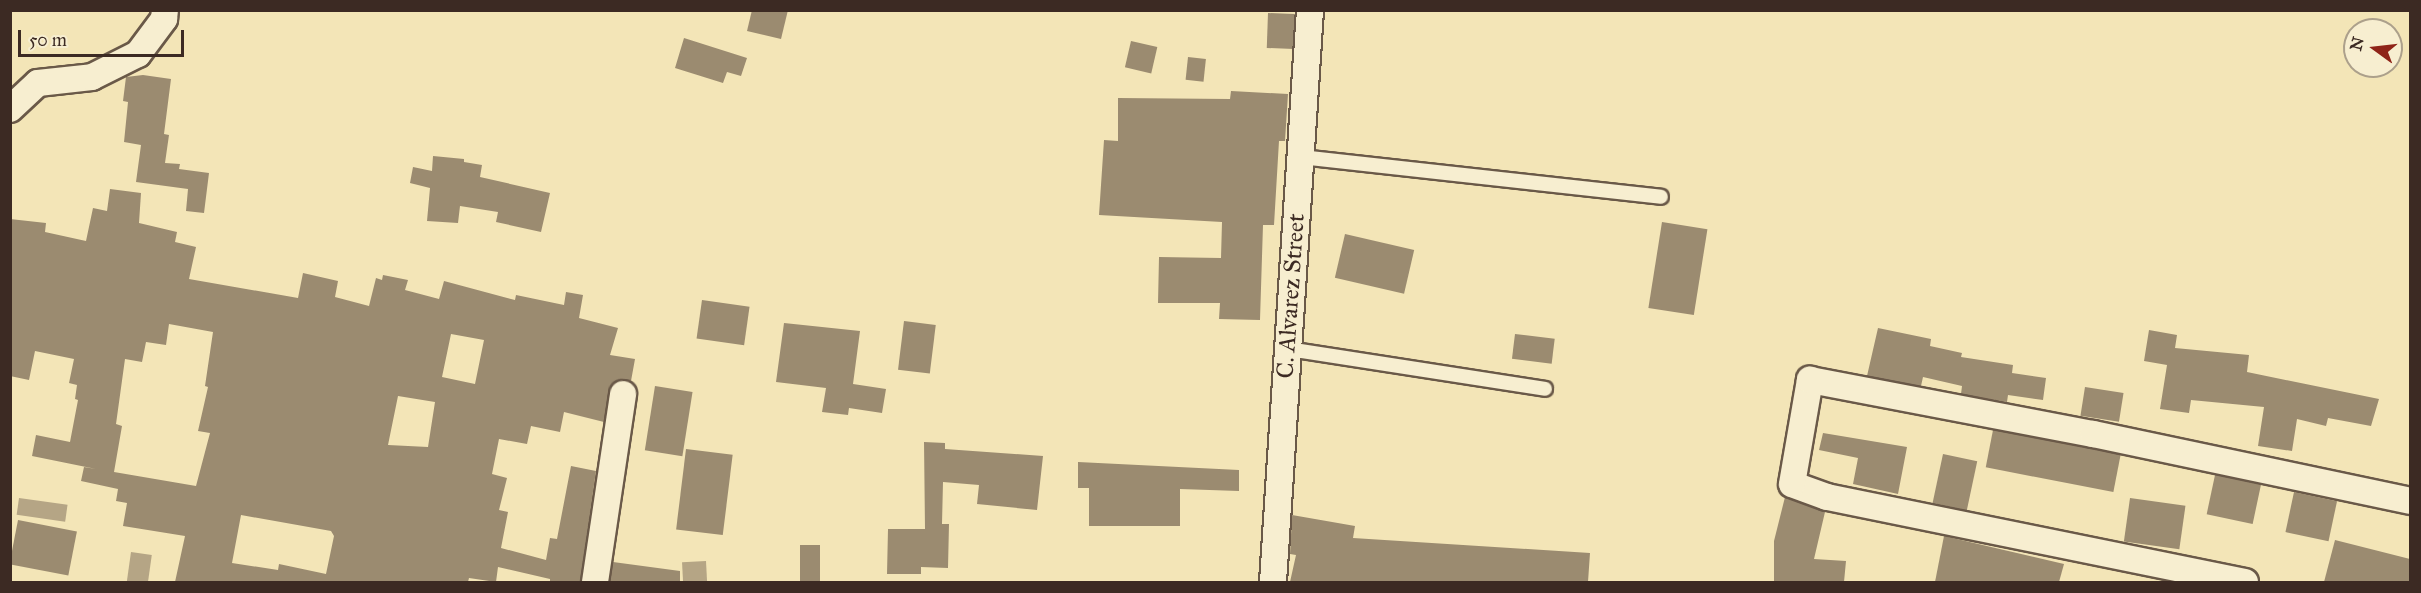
<!DOCTYPE html>
<style>
body{margin:0}
#map{position:relative;width:2421px;height:593px;overflow:hidden;background:#f3e5b7;font-family:"IM FELL Great Primer",serif}
div>[style]{position:absolute}
.water>*{inset:0;background:#b5a585;transform-origin:0 0}
.building>*{inset:0;background:#9b8b70;transform-origin:0 0}
.roads{filter:drop-shadow(2px 0 #6a5948) drop-shadow(-2px 0 #6a5948) drop-shadow(0 2px #6a5948) drop-shadow(0 -2px #6a5948)}
.service>*{height:14px;margin:-7px;padding:0 7px;transform-origin:7px;border-radius:7px;background:#f7eed0}
.minor>*{height:26px;margin:-13px;padding:0 13px;transform-origin:13px;border-radius:13px;background:#f7eed0}
span{translate:-50% -50%;white-space:nowrap;text-align:center;line-height:1.15;-webkit-text-stroke:4.5px #f7eed0;paint-order:stroke}
.street-label{font-size:24px;color:#3c2a23}
.frame{position:absolute;inset:0;border:12px solid #3c2a23;pointer-events:none}
.north{position:absolute;left:2343px;top:18px;width:60px;height:60px;box-sizing:border-box;background:#f7eed0;border:2px solid #aca08b;border-radius:50%;rotate:285deg;font-size:16px;font-weight:700;line-height:24px;text-align:center;color:#3c2a23}
.north::after{content:'';display:block;margin:auto;width:21px;height:27px;background:#8f2418;clip-path:polygon(50% 0,100% 100%,50% 72%,0 100%)}
.scale{position:absolute;left:18px;top:30px;width:166px;height:27px;box-sizing:border-box;border:3px solid #3c2a23;border-top:0;padding-left:8px;font-size:18px;line-height:21px;white-space:nowrap;color:#3c2a23;-webkit-text-stroke:4px #f7eed0;paint-order:stroke}
</style>
<div id="map">
<div class="water">
<i style="left:19px;top:498px;width:49px;height:17px;rotate:8deg"></i>
<i style="left:131px;top:552px;width:21px;height:30px;rotate:8deg"></i>
<i style="left:706px;top:561px;width:21px;height:24px;rotate:87deg"></i>
</div>
<div class="building">
<i style="clip-path:polygon(752px 10px,788px 10px,781px 39px,747px 31px)"></i>
<i style="left:1268px;top:13px;width:27px;height:35px;rotate:2deg"></i>
<i style="clip-path:polygon(684px 38px,747px 58px,741px 76px,727px 72px,723px 83px,675px 68px)"></i>
<i style="left:1131px;top:41px;width:27px;height:27px;rotate:13deg"></i>
<i style="left:1188px;top:57px;width:18px;height:23px;rotate:6deg"></i>
<i style="clip-path:polygon(143px 75px,171px 79px,164px 134px,169px 135px,165px 163px,180px 164px,179px 169px,209px 173px,204px 213px,186px 211px,188px 189px,136px 182px,141px 145px,124px 142px,128px 102px,123px 101px,126px 77px)"></i>
<i style="clip-path:polygon(1231px 91px,1288px 94px,1285px 141px,1279px 141px,1274px 225px,1263px 225px,1260px 320px,1219px 319px,1220px 303px,1158px 303px,1159px 257px,1221px 258px,1222px 222px,1099px 215px,1104px 140px,1118px 141px,1118px 98px,1230px 99px)"></i>
<i style="clip-path:polygon(433px 156px,464px 159px,464px 162px,482px 165px,480px 177px,550px 193px,541px 232px,496px 222px,498px 212px,460px 206px,458px 223px,427px 221px,430px 188px,410px 183px,413px 167px,432px 171px)"></i>
<i style="clip-path:polygon(evenodd,110px 189px,141px 193px,139px 223px,177px 232px,175px 242px,196px 247px,189px 279px,298px 298px,303px 273px,338px 281px,335px 297px,369px 306px,376px 278px,382px 280px,383px 275px,408px 280px,405px 290px,439px 299px,444px 281px,515px 300px,516px 295px,564px 305px,566px 292px,583px 295px,579px 318px,618px 328px,610px 355px,635px 359px,631px 381px,618px 380px,611px 385px,604px 422px,564px 412px,560px 432px,531px 426px,527px 444px,499px 439px,492px 474px,507px 478px,499px 510px,508px 512px,501px 548px,546px 560px,550px 538px,557px 539px,571px 466px,596px 471px,580px 582px,550px 582px,550px 579px,498px 567px,496px 582px,469px 578px,468px 582px,175px 582px,185px 536px,123px 526px,127px 503px,116px 501px,118px 489px,81px 481px,84px 467px,96px 469px,32px 456px,36px 435px,70px 442px,78px 400px,75px 399px,77px 385px,69px 383px,74px 359px,35px 351px,29px 380px,10px 376px,10px 219px,46px 223px,45px 232px,86px 241px,93px 208px,107px 211px,110px 189px,169px 324px,213px 332px,205px 386px,208px 387px,198px 431px,210px 433px,196px 486px,114px 472px,122px 426px,116px 424px,125px 359px,142px 362px,146px 342px,166px 345px,169px 324px,110px 189px,451px 334px,484px 340px,475px 384px,442px 377px,451px 334px,110px 189px,398px 396px,435px 402px,428px 447px,388px 445px,398px 396px,110px 189px,241px 515px,331px 531px,334px 536px,326px 574px,279px 564px,278px 570px,232px 563px,241px 515px)"></i>
<i style="left:1662px;top:222px;width:46px;height:87px;rotate:9deg"></i>
<i style="left:1345px;top:234px;width:71px;height:45px;rotate:13deg"></i>
<i style="left:702px;top:300px;width:48px;height:39px;rotate:8deg"></i>
<i style="left:904px;top:321px;width:32px;height:49px;rotate:7deg"></i>
<i style="clip-path:polygon(784px 323px,860px 331px,853px 384px,886px 389px,882px 413px,849px 408px,848px 415px,822px 412px,826px 388px,776px 382px)"></i>
<i style="clip-path:polygon(1878px 328px,1931px 339px,1930px 346px,1962px 353px,1961px 357px,2013px 365px,2012px 373px,2046px 378px,2043px 400px,2008px 395px,2007px 402px,1961px 394px,1962px 386px,1923px 377px,1921px 386px,1867px 376px)"></i>
<i style="clip-path:polygon(2149px 330px,2177px 335px,2175px 348px,2249px 355px,2247px 372px,2379px 399px,2371px 426px,2328px 418px,2326px 426px,2297px 419px,2292px 451px,2258px 446px,2264px 407px,2191px 400px,2189px 413px,2160px 409px,2167px 365px,2144px 361px)"></i>
<i style="left:1515px;top:334px;width:40px;height:25px;rotate:7deg"></i>
<i style="left:655px;top:386px;width:38px;height:65px;rotate:9deg"></i>
<i style="left:2085px;top:387px;width:39px;height:29px;rotate:9deg"></i>
<i style="left:1993px;top:430px;width:130px;height:38px;rotate:11deg"></i>
<i style="clip-path:polygon(1823px 433px,1907px 447px,1898px 494px,1853px 484px,1858px 458px,1819px 450px)"></i>
<i style="clip-path:polygon(924px 442px,945px 443px,945px 449px,1043px 456px,1037px 510px,977px 504px,979px 485px,943px 482px,942px 524px,949px 524px,948px 568px,921px 567px,921px 574px,887px 574px,888px 529px,925px 529px)"></i>
<i style="left:686px;top:449px;width:47px;height:81px;rotate:7deg"></i>
<i style="left:1943px;top:454px;width:35px;height:50px;rotate:12deg"></i>
<i style="clip-path:polygon(1078px 462px,1239px 470px,1239px 491px,1180px 489px,1180px 526px,1089px 526px,1089px 488px,1078px 488px)"></i>
<i style="left:2215px;top:475px;width:47px;height:40px;rotate:12deg"></i>
<i style="left:2294px;top:492px;width:44px;height:41px;rotate:12deg"></i>
<i style="clip-path:polygon(1785px 497px,1825px 512px,1814px 559px,1846px 561px,1844px 582px,1774px 582px,1774px 541px)"></i>
<i style="left:2130px;top:498px;width:56px;height:44px;rotate:8deg"></i>
<i style="clip-path:polygon(1292px 515px,1355px 526px,1353px 538px,1590px 553px,1588px 582px,1290px 582px,1296px 555px,1290px 554px)"></i>
<i style="left:18px;top:520px;width:60px;height:45px;rotate:11deg"></i>
<i style="clip-path:polygon(1944px 536px,2064px 564px,2059px 582px,1935px 582px)"></i>
<i style="clip-path:polygon(2335px 540px,2410px 559px,2410px 582px,2324px 582px)"></i>
<i style="left:800px;top:545px;width:20px;height:37px"></i>
<i style="clip-path:polygon(613px 562px,680px 571px,680px 582px,610px 582px)"></i>
</div>
<div class="roads">
<div class="service">
<i style="left:1301px;top:157px;width:362px;rotate:6.3deg"></i>
<i style="left:1288px;top:349px;width:260px;rotate:8.8deg"></i>
</div>
<div class="minor">
<i style="left:10px;top:109px;width:38px;rotate:-43deg"></i>
<i style="left:38px;top:83px;width:54px;rotate:-6.3deg"></i>
<i style="left:92px;top:77px;width:51px;rotate:-26.6deg"></i>
<i style="left:138px;top:54px;width:44px;rotate:-53.4deg"></i>
<i style="left:164px;top:19px;width:9px;rotate:-84deg"></i>
<i style="left:595px;top:582px;width:190px;rotate:-81.5deg"></i>
<i style="left:1273px;top:582px;width:573px;rotate:-86.3deg"></i>
<i style="left:2245px;top:582px;width:427px;rotate:-168.5deg"></i>
<i style="left:1827px;top:497px;width:37px;rotate:-160deg"></i>
<i style="left:1792px;top:484px;width:106px;rotate:-80.2deg"></i>
<i style="left:1810px;top:380px;width:288px;rotate:10.8deg"></i>
<i style="left:2093px;top:434px;width:324px;rotate:11.9deg"></i>
</div>
</div>
<div class="street-label">
<span style="left:1291px;top:296px;rotate:-86deg">C. Alvarez Street</span>
</div>
<div class="frame"></div>
<div class="north">N</div>
<div class="scale">50 m</div>
</div>
